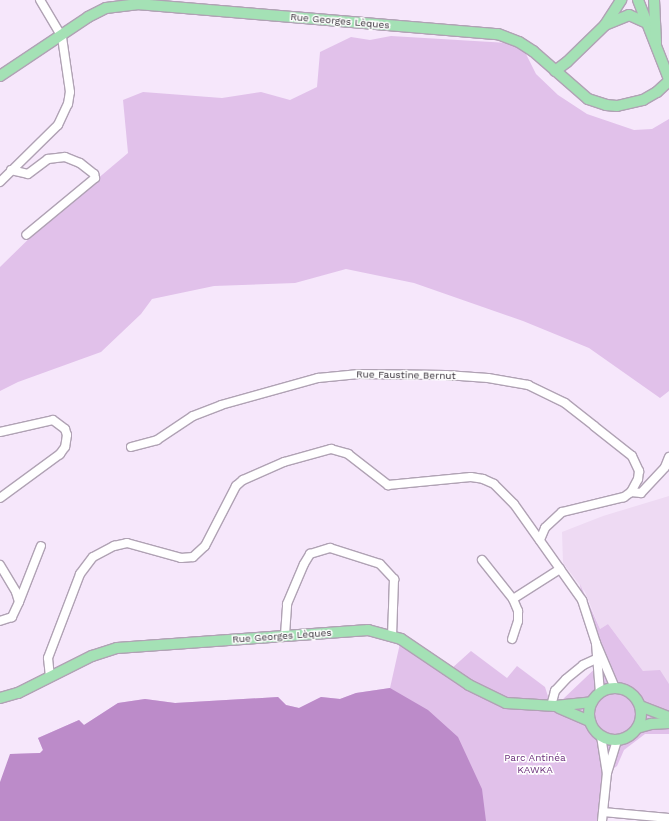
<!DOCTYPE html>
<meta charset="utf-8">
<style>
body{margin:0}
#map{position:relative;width:669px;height:821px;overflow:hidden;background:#f6e7fb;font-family:"Work Sans",sans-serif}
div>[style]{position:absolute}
.built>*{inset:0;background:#eedaf3}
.green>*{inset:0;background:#e1c1ea}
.water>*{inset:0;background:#bc8bc9}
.roads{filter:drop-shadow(1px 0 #b0a2b4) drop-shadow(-1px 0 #b0a2b4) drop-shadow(0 1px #b0a2b4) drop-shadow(0 -1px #b0a2b4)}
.minor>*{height:8px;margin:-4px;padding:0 4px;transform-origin:4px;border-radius:4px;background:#fff}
.major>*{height:10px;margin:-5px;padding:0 5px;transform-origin:5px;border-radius:5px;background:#a4e1b5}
.major>.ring{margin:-5px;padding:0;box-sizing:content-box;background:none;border:10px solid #a4e1b5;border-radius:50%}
span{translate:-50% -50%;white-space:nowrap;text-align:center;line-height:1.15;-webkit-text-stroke:3px #fff;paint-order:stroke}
.street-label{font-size:10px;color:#322c34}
.park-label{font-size:10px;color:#6b2f7a}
</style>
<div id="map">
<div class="built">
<i style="clip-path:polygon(669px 496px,669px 706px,608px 624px,600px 629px,585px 592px,563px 563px,562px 532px,603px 516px)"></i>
</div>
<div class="green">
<i style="clip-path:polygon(391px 36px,508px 43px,525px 52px,536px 74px,558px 95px,587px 114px,634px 130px,652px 129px,669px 119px,669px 391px,660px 398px,589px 348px,523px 321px,414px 283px,346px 269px,295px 283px,214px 286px,152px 299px,141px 314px,101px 352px,18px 382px,0 391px,0 267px,45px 223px,128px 153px,123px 100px,143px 92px,222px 98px,261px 92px,290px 100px,317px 87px,320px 52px,351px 37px,370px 40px)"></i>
<i style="clip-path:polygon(580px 584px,600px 629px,608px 624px,643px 671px,660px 670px,669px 684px,669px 734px,645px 734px,624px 750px,617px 766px,607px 773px,602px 821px,473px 821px,42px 767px,10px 754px,40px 753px,43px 750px,38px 738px,79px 720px,84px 725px,118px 703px,145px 699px,175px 703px,278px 697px,286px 705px,299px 708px,321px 697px,340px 699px,356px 693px,390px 688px,401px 639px,451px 669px,471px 651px,507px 678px,517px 666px,545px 687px,551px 706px,562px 700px,603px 661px,582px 600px)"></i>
</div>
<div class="water">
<i style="clip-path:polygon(390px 688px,428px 710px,458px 737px,482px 789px,486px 821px,0 821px,0 782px,10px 754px,40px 753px,43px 750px,38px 738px,79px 720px,84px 725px,118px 703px,145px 699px,175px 703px,278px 697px,286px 705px,299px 708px,321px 697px,340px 699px,356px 693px)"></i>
</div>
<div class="roads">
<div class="minor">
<i style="left:11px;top:170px;width:17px;rotate:13deg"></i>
<i style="left:28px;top:174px;width:25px;rotate:-37deg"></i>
<i style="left:48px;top:159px;width:17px;rotate:-7deg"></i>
<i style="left:65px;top:157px;width:16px;rotate:22deg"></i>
<i style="left:80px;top:163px;width:18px;rotate:38deg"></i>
<i style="left:94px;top:174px;width:4px;rotate:76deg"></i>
<i style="left:95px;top:178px;width:89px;rotate:140.4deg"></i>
<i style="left:0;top:182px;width:81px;rotate:-44.5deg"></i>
<i style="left:58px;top:125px;width:23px;rotate:-65deg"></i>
<i style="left:68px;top:104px;width:12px;rotate:-81deg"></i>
<i style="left:70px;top:92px;width:56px;rotate:-98.3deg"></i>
<i style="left:62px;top:37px;width:43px;rotate:-120.7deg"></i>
<i style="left:0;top:432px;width:54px;rotate:-12.8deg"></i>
<i style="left:53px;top:420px;width:15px;rotate:37deg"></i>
<i style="left:65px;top:429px;width:6px;rotate:72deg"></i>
<i style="left:67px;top:435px;width:12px;rotate:99deg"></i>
<i style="left:65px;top:447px;width:9px;rotate:126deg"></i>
<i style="left:60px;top:454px;width:74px;rotate:143.7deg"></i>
<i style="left:131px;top:447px;width:27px;rotate:-15deg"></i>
<i style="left:157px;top:440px;width:43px;rotate:-33.7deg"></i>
<i style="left:193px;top:416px;width:30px;rotate:-21deg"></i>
<i style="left:221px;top:405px;width:101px;rotate:-15.6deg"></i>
<i style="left:318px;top:378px;width:41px;rotate:-5.6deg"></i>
<i style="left:359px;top:374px;width:87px;rotate:0.7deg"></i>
<i style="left:446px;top:375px;width:42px;rotate:4.1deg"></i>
<i style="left:488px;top:378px;width:41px;rotate:9.9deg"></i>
<i style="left:528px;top:385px;width:41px;rotate:25.9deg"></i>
<i style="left:565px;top:403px;width:37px;rotate:38deg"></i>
<i style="left:594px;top:426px;width:48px;rotate:38.3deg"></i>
<i style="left:632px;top:456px;width:17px;rotate:65deg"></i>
<i style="left:639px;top:471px;width:8px;rotate:97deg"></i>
<i style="left:638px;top:479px;width:15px;rotate:118deg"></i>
<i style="left:631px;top:492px;width:9px;rotate:144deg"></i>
<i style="left:624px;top:497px;width:64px;rotate:166.4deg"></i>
<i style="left:562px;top:512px;width:23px;rotate:137deg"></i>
<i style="left:545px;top:528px;width:13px;rotate:113deg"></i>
<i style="left:631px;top:492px;width:10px;rotate:6deg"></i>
<i style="left:641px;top:493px;width:35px;rotate:-47deg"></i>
<i style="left:665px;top:467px;width:11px;rotate:-68deg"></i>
<i style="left:482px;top:560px;width:50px;rotate:51.5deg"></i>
<i style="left:513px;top:599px;width:13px;rotate:67deg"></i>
<i style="left:518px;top:611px;width:10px;rotate:90deg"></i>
<i style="left:518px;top:621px;width:19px;rotate:108deg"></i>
<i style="left:0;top:565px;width:31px;rotate:59deg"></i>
<i style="left:16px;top:592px;width:10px;rotate:73deg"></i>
<i style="left:19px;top:602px;width:17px;rotate:115deg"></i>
<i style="left:12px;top:617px;width:13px;rotate:162deg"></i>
<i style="left:513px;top:599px;width:56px;rotate:-32.6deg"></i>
<i style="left:19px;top:602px;width:60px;rotate:-68.6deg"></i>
<i style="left:285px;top:635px;width:31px;rotate:-86deg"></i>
<i style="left:287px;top:604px;width:43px;rotate:-67deg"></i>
<i style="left:304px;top:564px;width:12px;rotate:-59deg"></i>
<i style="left:310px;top:554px;width:21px;rotate:-17deg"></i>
<i style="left:330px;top:548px;width:52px;rotate:17.7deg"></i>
<i style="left:380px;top:564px;width:21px;rotate:47deg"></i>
<i style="left:394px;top:579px;width:56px;rotate:92deg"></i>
<i style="left:50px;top:677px;width:19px;rotate:-96deg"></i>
<i style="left:48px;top:658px;width:90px;rotate:-69.1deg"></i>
<i style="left:80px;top:574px;width:21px;rotate:-53deg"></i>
<i style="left:93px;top:557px;width:24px;rotate:-28deg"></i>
<i style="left:114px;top:546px;width:13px;rotate:-13deg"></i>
<i style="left:127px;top:543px;width:56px;rotate:15.5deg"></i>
<i style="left:181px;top:558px;width:12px;rotate:-5deg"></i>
<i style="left:193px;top:557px;width:16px;rotate:-43deg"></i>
<i style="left:205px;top:546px;width:68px;rotate:-62.7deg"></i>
<i style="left:236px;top:486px;width:9px;rotate:-41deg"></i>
<i style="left:243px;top:480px;width:45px;rotate:-23.7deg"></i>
<i style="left:284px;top:462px;width:49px;rotate:-15.5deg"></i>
<i style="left:331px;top:449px;width:18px;rotate:16deg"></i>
<i style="left:348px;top:454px;width:51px;rotate:37.8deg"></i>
<i style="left:388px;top:485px;width:83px;rotate:-5.5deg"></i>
<i style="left:471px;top:477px;width:12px;rotate:9deg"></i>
<i style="left:483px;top:479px;width:12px;rotate:24deg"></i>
<i style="left:494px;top:484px;width:28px;rotate:45deg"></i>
<i style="left:514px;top:504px;width:118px;rotate:54.7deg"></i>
<i style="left:582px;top:600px;width:45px;rotate:72deg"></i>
<i style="left:600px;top:693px;width:50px;rotate:-94.6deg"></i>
<i style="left:596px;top:643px;width:49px;rotate:67.1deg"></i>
<i style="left:551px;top:706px;width:16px;rotate:-75deg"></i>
<i style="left:555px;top:691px;width:16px;rotate:-47deg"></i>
<i style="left:566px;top:679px;width:22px;rotate:-39deg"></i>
<i style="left:583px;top:665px;width:17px;rotate:-25deg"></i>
<i style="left:601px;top:736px;width:37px;rotate:81deg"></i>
<i style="left:607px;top:773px;width:34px;rotate:-73deg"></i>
<i style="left:603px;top:812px;width:66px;rotate:5.2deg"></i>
<i style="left:602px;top:821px;width:48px;rotate:-84.1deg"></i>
</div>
<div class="major">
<i style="left:638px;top:0;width:85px;rotate:68.6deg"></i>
<i style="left:654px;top:0;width:43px;rotate:87.3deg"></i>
<i style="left:607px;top:24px;width:24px;rotate:-22deg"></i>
<i style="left:629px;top:15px;width:17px;rotate:24deg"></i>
<i style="left:555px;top:71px;width:15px;rotate:-37deg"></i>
<i style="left:567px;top:62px;width:53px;rotate:-44.2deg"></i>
<i style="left:605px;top:25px;width:30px;rotate:-57deg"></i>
<i style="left:0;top:76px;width:106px;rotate:-33.8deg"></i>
<i style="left:88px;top:17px;width:20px;rotate:-27deg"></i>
<i style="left:106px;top:8px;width:31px;rotate:-7deg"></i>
<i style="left:137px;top:4px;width:362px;rotate:4.8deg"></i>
<i style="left:498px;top:34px;width:22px;rotate:21deg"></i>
<i style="left:519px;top:42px;width:17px;rotate:33deg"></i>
<i style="left:533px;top:51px;width:73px;rotate:41.1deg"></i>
<i style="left:588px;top:99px;width:19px;rotate:18deg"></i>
<i style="left:606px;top:105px;width:11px;rotate:5deg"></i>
<i style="left:617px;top:106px;width:27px;rotate:-13deg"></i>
<i style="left:643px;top:100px;width:16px;rotate:-30deg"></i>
<i style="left:657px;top:92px;width:16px;rotate:-43deg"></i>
<i class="ring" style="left:589px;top:688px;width:42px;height:42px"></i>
<i style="left:0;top:698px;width:19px;rotate:-16deg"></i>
<i style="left:18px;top:693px;width:83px;rotate:-26.6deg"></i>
<i style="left:92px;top:656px;width:26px;rotate:-18deg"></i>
<i style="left:117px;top:648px;width:252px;rotate:-4.1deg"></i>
<i style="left:368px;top:630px;width:34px;rotate:15deg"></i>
<i style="left:401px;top:639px;width:82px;rotate:34.1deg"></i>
<i style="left:469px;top:685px;width:41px;rotate:25.9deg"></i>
<i style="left:506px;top:703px;width:49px;rotate:3.5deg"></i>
<i style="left:555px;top:706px;width:37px;rotate:-6deg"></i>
<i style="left:640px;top:706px;width:31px;rotate:21deg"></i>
<i style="left:559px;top:708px;width:34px;rotate:23deg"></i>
<i style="left:637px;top:728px;width:15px;rotate:-16deg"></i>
<i style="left:651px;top:724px;width:18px;rotate:-3deg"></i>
</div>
</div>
<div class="street-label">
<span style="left:340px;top:21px;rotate:5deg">Rue Georges Lèques</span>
<span style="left:406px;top:375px;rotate:1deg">Rue Faustine Bernut</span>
<span style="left:282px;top:636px;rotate:-4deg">Rue Georges Lèques</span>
</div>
<div class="park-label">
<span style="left:535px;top:763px">Parc Antinéa<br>KAWKA</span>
</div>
</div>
